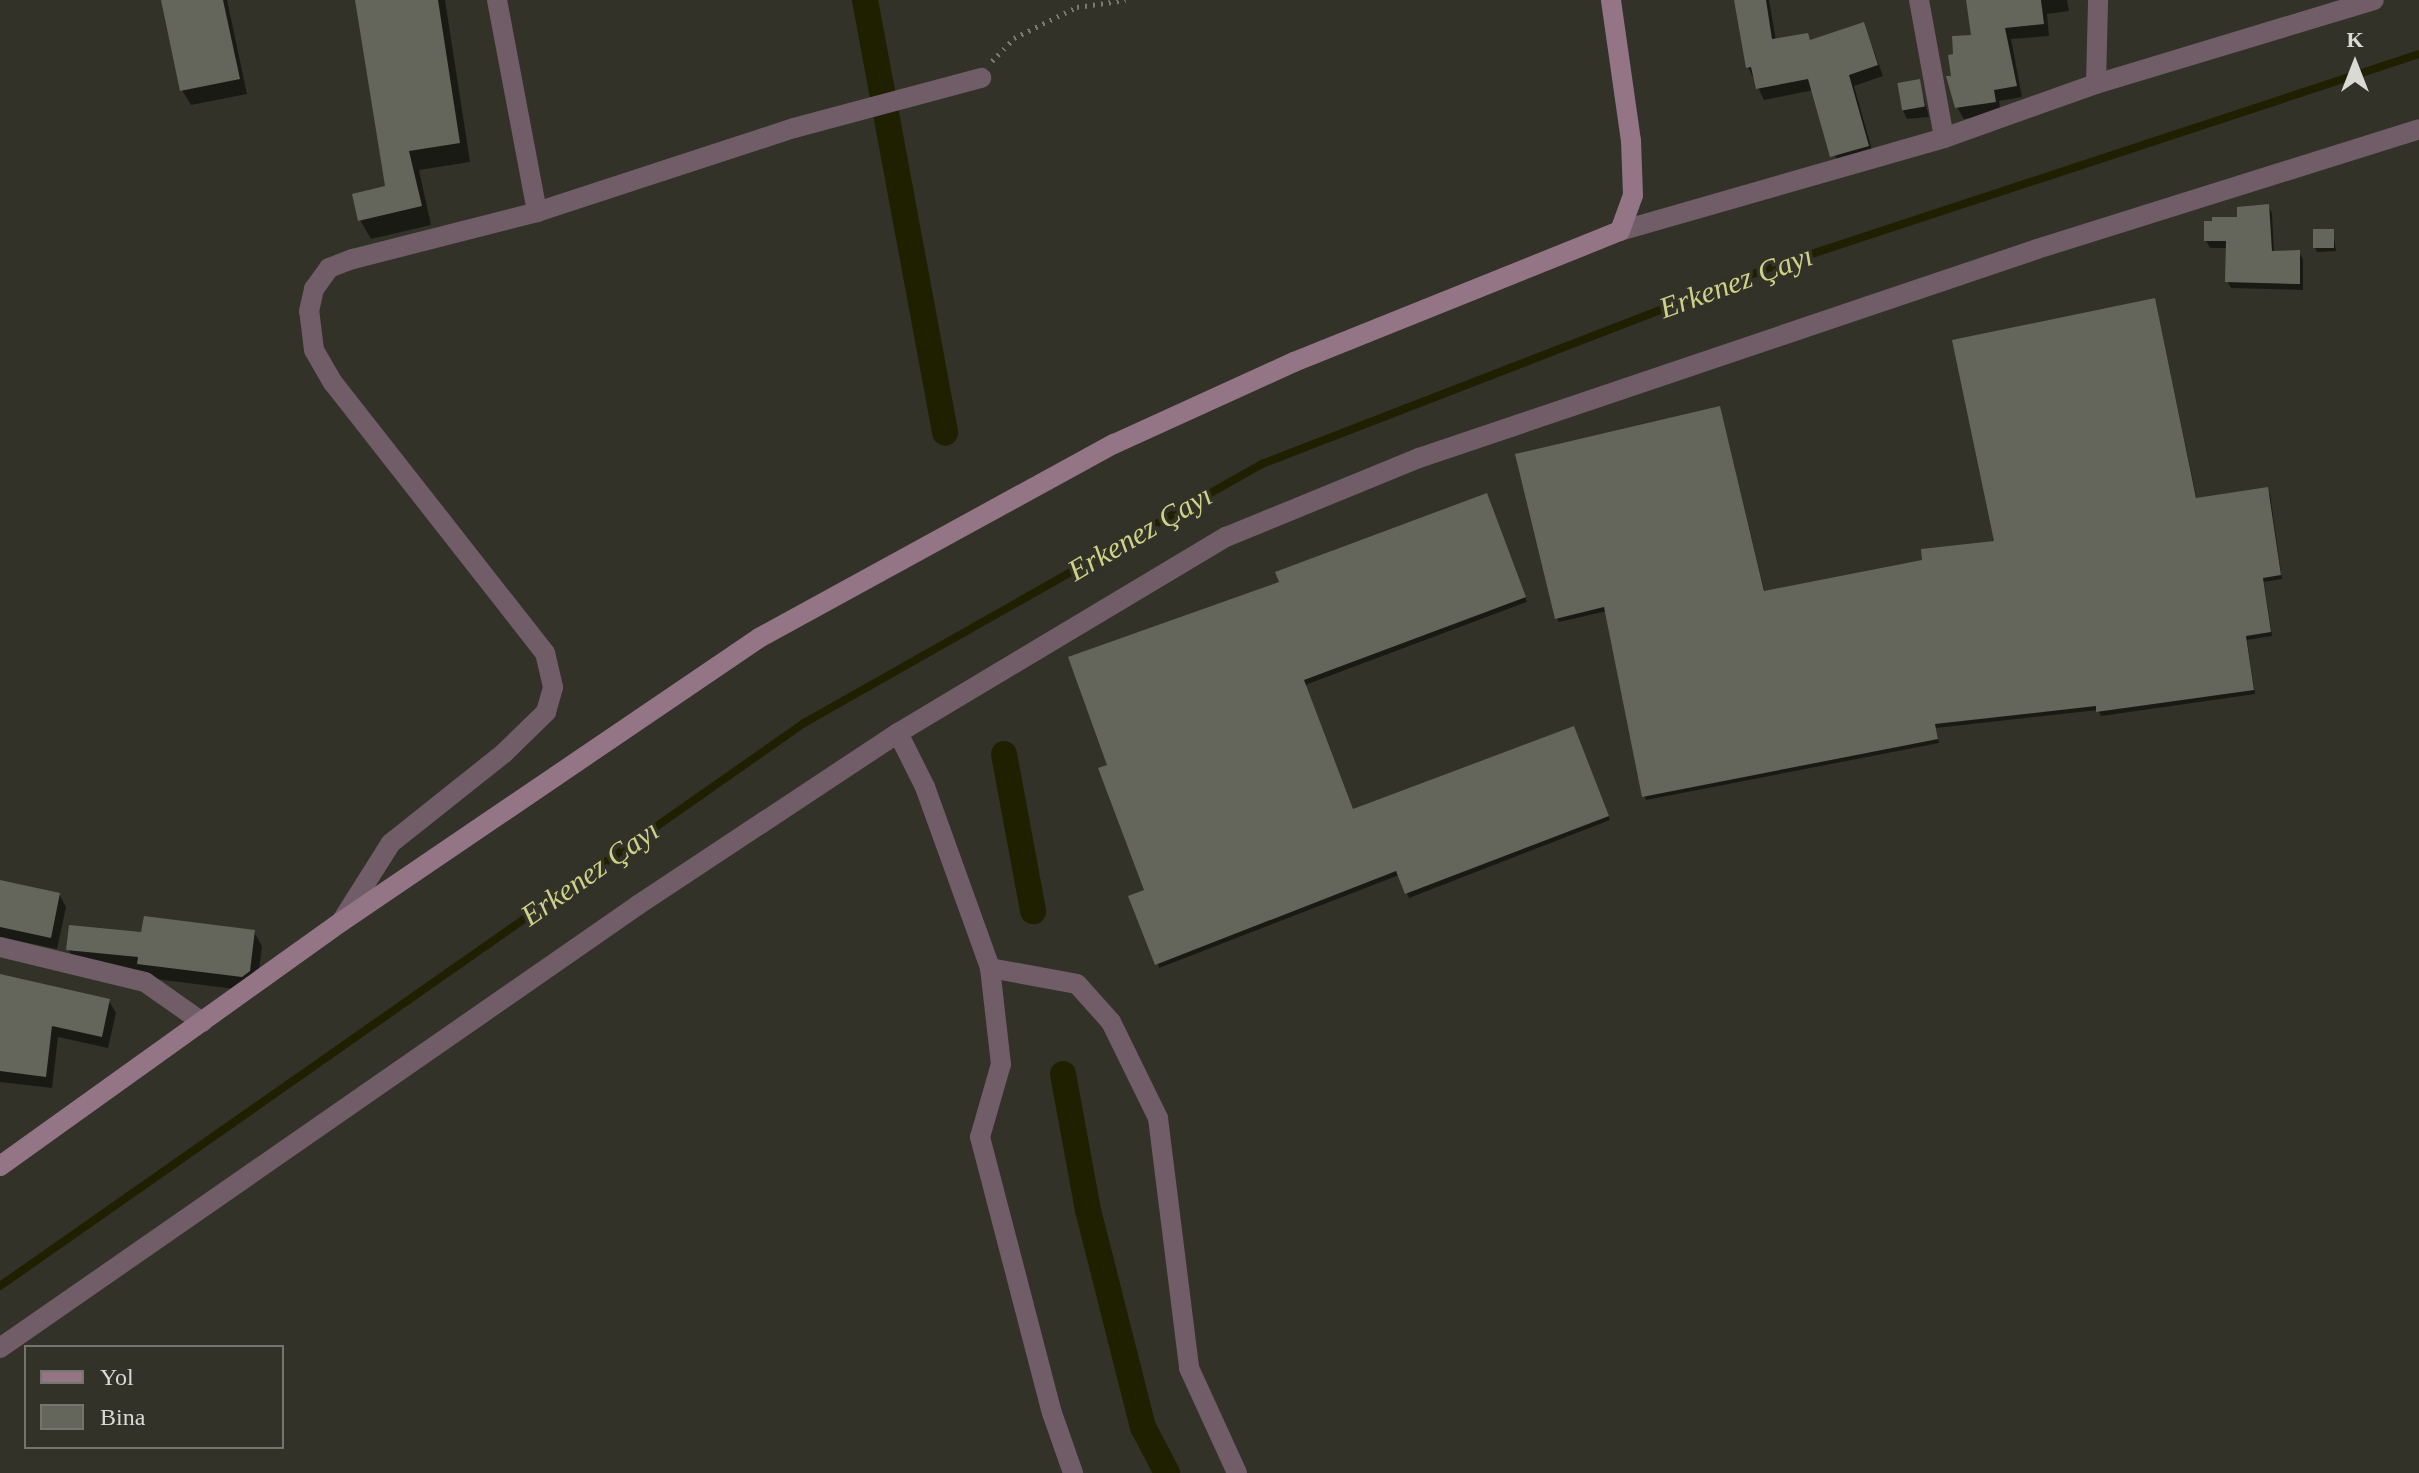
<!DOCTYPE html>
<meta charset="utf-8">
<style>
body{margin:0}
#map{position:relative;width:2419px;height:1473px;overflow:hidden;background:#323229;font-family:"Times New Roman",serif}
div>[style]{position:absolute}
.shadow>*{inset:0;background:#0007}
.stream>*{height:8px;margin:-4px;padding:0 4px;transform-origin:4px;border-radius:4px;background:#1f2000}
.canal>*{height:26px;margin:-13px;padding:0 13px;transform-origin:13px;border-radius:13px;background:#1f2000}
.building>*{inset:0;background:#64655b;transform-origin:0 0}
.path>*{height:5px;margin-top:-2.5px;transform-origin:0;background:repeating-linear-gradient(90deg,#7a7a73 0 2px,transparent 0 8px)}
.street>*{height:20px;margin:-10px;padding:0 10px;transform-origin:10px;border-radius:10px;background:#705d68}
.secondary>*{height:20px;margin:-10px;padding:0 10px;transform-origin:10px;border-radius:10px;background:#937586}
span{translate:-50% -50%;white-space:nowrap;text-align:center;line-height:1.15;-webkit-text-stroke:7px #323229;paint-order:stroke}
.water-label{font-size:30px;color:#cdd287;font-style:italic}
.legend{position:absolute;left:24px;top:1345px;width:260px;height:104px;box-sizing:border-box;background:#323229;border:2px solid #75756e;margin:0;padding:10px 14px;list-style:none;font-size:24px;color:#dadad5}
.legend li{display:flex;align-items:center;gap:16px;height:40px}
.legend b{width:40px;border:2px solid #75756e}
.north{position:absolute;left:2315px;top:24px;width:80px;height:80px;-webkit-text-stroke:6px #323229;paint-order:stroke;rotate:0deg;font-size:22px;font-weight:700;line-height:32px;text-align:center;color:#dadad5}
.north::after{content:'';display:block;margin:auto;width:28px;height:36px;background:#dadad5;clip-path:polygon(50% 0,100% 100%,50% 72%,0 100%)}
</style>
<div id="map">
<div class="shadow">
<i style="clip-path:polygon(163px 0,227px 0,247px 94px,191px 105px,182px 90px)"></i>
<i style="clip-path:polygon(357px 0,445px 0,470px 162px,419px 170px,431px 225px,371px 239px,360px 220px,387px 188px)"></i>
<i style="clip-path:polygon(1737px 0,1769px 0,1776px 41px,1807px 35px,1811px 41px,1864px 24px,1883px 76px,1854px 86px,1874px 157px,1839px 167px,1814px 90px,1764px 100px,1748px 67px)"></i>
<i style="clip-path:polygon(1968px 0,2067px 0,2069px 11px,2047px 14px,2049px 36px,2011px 39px,2022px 97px,1999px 101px,2001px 114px,1964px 119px,1957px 107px,1953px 78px,1973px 37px)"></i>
<i style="clip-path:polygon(1919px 81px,1929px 117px,1907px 119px,1902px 109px)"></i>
<i style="clip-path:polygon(2268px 206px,2272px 213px,2274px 253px,2299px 252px,2303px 259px,2303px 290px,2231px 288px,2227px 281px,2228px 248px,2210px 248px,2206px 241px)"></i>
<i style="clip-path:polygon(2333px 231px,2336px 251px,2317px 252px,2315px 248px)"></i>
<i style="clip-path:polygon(2156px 304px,2197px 500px,2267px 490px,2270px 494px,2282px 579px,2264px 582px,2272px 636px,2247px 640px,2255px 694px,2101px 716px,2098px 710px,1936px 728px,1939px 743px,1646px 800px,1607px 611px,1559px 622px,1557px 618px,1721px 412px,1765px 593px,1924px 562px,1997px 542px)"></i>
<i style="clip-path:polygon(1488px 500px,1527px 602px,1305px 685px,1353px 811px,1576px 732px,1610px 820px,1409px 898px,1399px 875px,1159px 968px,1146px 891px,1109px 766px,1281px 583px)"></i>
<i style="clip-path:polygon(0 882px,59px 894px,66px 907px,57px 949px,0 937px)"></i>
<i style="clip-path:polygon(254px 932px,262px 946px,257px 986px,250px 991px,148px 978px,144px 971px,77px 964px,68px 949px,143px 935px)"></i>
<i style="clip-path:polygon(0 976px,109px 1001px,116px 1013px,108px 1048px,58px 1037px,52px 1088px,0 1082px)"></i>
</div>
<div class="stream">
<i style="left:0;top:1286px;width:982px;rotate:-35deg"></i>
<i style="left:804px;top:723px;width:526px;rotate:-29.49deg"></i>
<i style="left:1262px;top:464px;width:540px;rotate:-21.15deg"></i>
<i style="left:1766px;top:269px;width:687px;rotate:-18.22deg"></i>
</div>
<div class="canal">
<i style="left:865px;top:0;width:440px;rotate:79.5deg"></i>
<i style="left:1004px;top:754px;width:160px;rotate:79.5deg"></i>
<i style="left:1063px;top:1074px;width:138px;rotate:79.6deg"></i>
<i style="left:1088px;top:1210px;width:224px;rotate:75.8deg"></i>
<i style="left:1143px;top:1427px;width:52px;rotate:62.4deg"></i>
</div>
<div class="building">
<i style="clip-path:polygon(161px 0,223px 0,240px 79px,180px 91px)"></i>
<i style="clip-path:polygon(355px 0,438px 0,460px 143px,409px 151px,422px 206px,358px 221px,352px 194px,385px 186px)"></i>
<i style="clip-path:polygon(1734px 0,1766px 0,1772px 39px,1808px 33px,1810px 40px,1864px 22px,1878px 65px,1849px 75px,1869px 146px,1830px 157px,1808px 79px,1756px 89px,1751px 67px,1746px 68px)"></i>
<i style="clip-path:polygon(1966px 0,2041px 0,2044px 24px,2005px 28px,2017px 86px,1994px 90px,1996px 102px,1955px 108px,1946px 76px,1951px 76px,1948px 55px,1953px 54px,1952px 36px,1971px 35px)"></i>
<i style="left:1920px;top:79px;width:28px;height:23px;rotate:80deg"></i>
<i style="clip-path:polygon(2269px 204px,2272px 251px,2300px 250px,2300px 284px,2225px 282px,2226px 241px,2204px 241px,2204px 221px,2212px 221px,2212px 217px,2237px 217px,2237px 207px)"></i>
<i style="left:2313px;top:229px;width:21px;height:19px"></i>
<i style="clip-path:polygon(2155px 298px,2196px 498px,2268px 487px,2281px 575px,2263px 578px,2271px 632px,2246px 636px,2254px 690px,2096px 712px,2096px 706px,1935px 724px,1938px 739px,1642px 797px,1604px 607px,1555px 619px,1515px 454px,1720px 406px,1764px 591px,1922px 560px,1921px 549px,1994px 541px,1952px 340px)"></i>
<i style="clip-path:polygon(1487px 493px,1526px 597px,1304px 680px,1353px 809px,1574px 726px,1609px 816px,1405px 894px,1396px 871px,1155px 965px,1128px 896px,1144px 890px,1098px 768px,1107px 765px,1068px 657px,1279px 582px,1275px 572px)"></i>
<i style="clip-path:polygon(0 880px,60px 893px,51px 938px,0 927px)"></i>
<i style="clip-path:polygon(144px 916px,255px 930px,250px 971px,242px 977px,137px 964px,138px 957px,66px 950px,69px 925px,141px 932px)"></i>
<i style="clip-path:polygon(0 974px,110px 999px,102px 1037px,52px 1026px,46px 1077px,0 1071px)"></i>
</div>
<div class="path">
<i style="left:992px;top:61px;width:32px;rotate:-46deg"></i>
<i style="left:1014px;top:38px;width:70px;rotate:-26.2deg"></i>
<i style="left:1077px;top:7px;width:49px;rotate:-8.1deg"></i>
</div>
<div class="street">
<i style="left:497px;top:0;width:216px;rotate:79.3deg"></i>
<i style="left:1919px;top:0;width:140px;rotate:79.7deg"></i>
<i style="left:1944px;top:138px;width:161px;rotate:-19.6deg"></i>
<i style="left:2096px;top:84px;width:290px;rotate:-16.8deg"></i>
<i style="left:2096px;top:84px;width:84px;rotate:-88.6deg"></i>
<i style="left:1620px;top:231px;width:337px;rotate:-16deg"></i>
<i style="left:898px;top:733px;width:60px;rotate:63.4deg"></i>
<i style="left:925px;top:787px;width:192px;rotate:70.2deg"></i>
<i style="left:990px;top:968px;width:97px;rotate:83.5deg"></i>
<i style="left:1001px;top:1064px;width:76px;rotate:106deg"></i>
<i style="left:980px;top:1137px;width:285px;rotate:75.4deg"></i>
<i style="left:1052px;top:1413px;width:64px;rotate:70.7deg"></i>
<i style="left:341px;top:922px;width:93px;rotate:-57.7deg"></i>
<i style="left:391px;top:843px;width:144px;rotate:-38.5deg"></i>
<i style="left:504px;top:753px;width:59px;rotate:-44.3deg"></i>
<i style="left:546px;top:712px;width:26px;rotate:-74deg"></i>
<i style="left:553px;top:687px;width:35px;rotate:-103deg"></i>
<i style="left:545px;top:653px;width:343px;rotate:-128.1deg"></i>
<i style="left:333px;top:383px;width:38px;rotate:-120deg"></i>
<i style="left:314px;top:350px;width:39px;rotate:-97deg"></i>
<i style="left:309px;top:311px;width:23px;rotate:-77deg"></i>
<i style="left:314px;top:289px;width:26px;rotate:-54deg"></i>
<i style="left:329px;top:268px;width:26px;rotate:-21deg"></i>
<i style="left:353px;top:259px;width:190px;rotate:-14.3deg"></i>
<i style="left:537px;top:212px;width:270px;rotate:-18.1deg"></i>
<i style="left:794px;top:128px;width:194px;rotate:-15deg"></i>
<i style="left:0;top:947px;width:149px;rotate:13.6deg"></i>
<i style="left:145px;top:982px;width:70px;rotate:35.1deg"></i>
<i style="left:990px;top:968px;width:88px;rotate:10.4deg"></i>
<i style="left:1077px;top:984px;width:51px;rotate:48.2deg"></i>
<i style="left:1111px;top:1022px;width:107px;rotate:63.9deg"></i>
<i style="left:1158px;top:1118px;width:252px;rotate:82.9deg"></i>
<i style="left:1189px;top:1368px;width:115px;rotate:65.4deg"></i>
<i style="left:0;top:1348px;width:777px;rotate:-34.77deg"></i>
<i style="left:638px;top:905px;width:312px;rotate:-33.5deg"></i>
<i style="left:898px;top:733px;width:382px;rotate:-30.9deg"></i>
<i style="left:1226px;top:537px;width:209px;rotate:-22.3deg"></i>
<i style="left:1419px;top:458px;width:652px;rotate:-18.68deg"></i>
<i style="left:2037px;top:249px;width:400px;rotate:-17.4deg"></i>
</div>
<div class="secondary">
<i style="left:0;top:1166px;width:419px;rotate:-35.6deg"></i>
<i style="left:341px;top:922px;width:505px;rotate:-34.19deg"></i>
<i style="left:759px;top:638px;width:405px;rotate:-28.7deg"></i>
<i style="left:1114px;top:444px;width:198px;rotate:-24.5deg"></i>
<i style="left:1294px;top:362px;width:351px;rotate:-21.9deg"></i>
<i style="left:1620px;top:231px;width:38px;rotate:-70deg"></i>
<i style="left:1633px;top:195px;width:54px;rotate:-92.1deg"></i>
<i style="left:1631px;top:141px;width:142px;rotate:-98.1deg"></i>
</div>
<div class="water-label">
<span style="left:1736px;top:282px;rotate:-20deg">Erkenez Çayı</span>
<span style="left:1140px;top:533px;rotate:-30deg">Erkenez Çayı</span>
<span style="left:590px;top:873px;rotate:-35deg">Erkenez Çayı</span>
</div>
<ul class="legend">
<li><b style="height:10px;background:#937586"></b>Yol</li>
<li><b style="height:22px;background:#64655b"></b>Bina</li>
</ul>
<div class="north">K</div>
</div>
